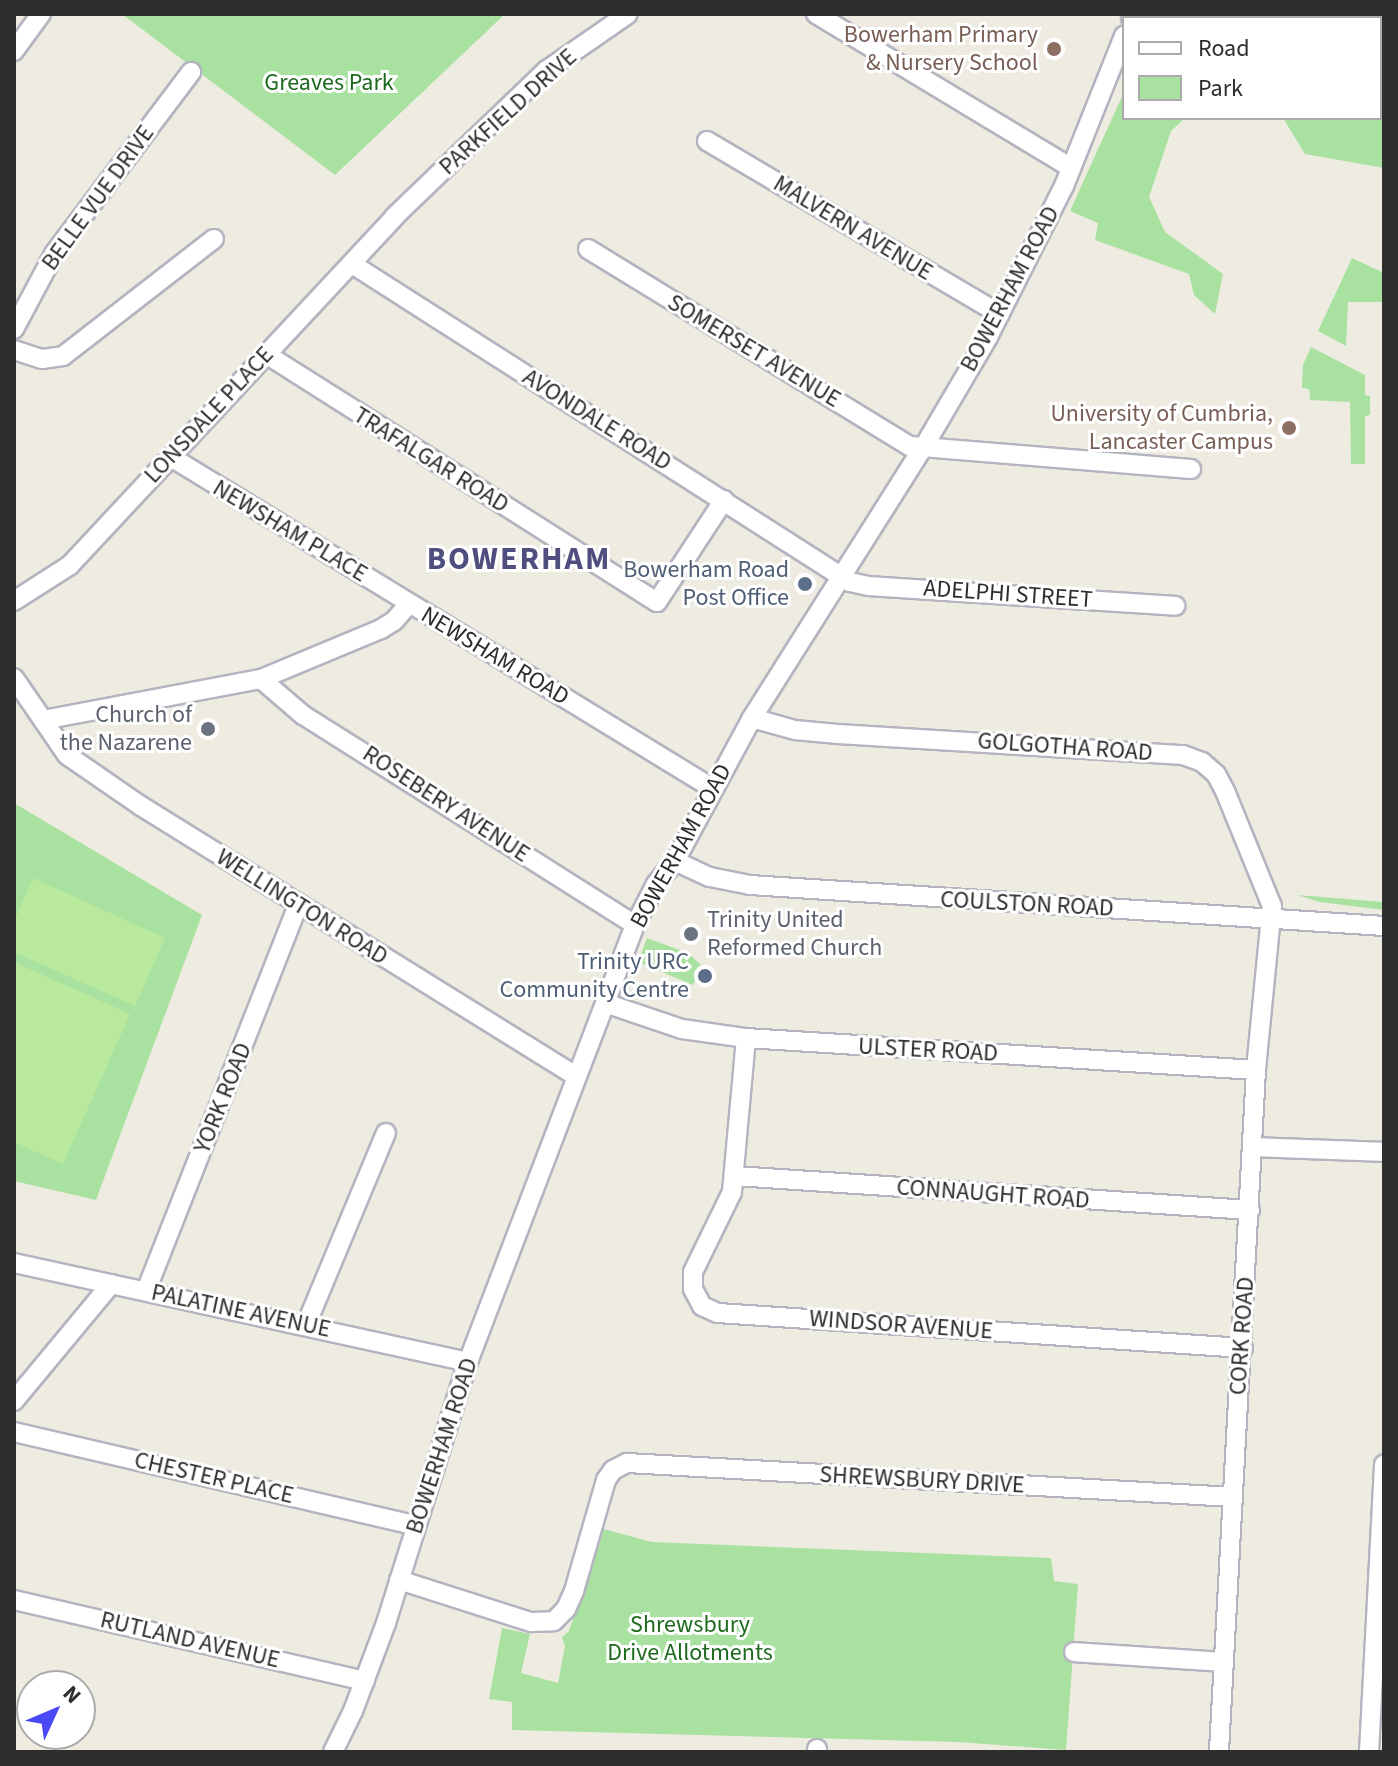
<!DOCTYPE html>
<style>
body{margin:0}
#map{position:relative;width:1398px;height:1766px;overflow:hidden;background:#eeebe1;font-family:"Source Sans 3",sans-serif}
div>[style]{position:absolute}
.green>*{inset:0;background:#a9e2a0}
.pitch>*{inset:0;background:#b9e99c}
.roads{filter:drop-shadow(2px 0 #b4b4c0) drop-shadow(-2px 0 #b4b4c0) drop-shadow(0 2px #b4b4c0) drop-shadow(0 -2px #b4b4c0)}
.minor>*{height:18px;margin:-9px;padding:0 9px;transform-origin:9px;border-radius:9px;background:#fff}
.dots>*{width:22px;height:22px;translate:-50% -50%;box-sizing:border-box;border:4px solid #fff;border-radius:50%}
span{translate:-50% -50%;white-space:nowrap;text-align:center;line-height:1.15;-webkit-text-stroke:6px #fff;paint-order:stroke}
.education-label{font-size:24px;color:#785e54}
.right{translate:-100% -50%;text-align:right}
.park-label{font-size:24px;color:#1e6a1e}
.street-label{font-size:24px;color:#2d2d2d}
.service-label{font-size:24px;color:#4e5e75}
.worship-label{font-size:24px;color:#5b616d}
.left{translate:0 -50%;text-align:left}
.district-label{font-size:32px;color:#4f4e7e;font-weight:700;letter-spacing:2px}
.frame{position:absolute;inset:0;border:16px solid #2d2d2d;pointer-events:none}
.legend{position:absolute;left:1122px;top:16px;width:260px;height:104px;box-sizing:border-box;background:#fff;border:2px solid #ababab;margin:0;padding:10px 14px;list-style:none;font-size:24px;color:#2d2d2d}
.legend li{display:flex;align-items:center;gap:16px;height:40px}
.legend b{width:40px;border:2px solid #ababab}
.north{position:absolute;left:16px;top:1670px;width:80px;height:80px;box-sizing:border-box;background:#fff;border:2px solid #ababab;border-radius:50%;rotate:46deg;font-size:22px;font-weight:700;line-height:32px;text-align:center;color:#2d2d2d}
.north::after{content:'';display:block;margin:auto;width:28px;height:36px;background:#4a47f5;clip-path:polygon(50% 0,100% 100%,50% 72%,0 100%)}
</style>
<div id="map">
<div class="green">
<i style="clip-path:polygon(122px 14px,505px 14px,335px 175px)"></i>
<i style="clip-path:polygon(1251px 14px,1384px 14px,1384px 168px,1305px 154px,1283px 118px,1380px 118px,1380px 18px,1253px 18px)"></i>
<i style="clip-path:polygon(1124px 92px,1124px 118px,1185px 118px,1171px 131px,1149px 197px,1165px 232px,1223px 274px,1215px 314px,1194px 295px,1189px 274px,1095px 240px,1098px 223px,1070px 211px)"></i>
<i style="clip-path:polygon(1352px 258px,1384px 273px,1384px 302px,1348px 302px,1346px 346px,1318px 331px)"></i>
<i style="clip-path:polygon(1311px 347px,1365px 375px,1365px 395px,1370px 396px,1370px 415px,1365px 416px,1365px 464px,1351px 464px,1350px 402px,1310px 400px,1309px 389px,1302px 388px,1303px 365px)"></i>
<i style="clip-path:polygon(14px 803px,202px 915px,96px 1200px,14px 1181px)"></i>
<i style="clip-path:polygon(1297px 895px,1384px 902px,1384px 910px,1320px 902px)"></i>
<i style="clip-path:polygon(647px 938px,688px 953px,701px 965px,693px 985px,638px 962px)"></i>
<i style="clip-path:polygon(603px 1529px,652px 1542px,1051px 1558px,1054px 1581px,1078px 1584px,1066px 1750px,958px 1742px,512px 1730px,512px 1702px,489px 1699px,502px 1628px,530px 1634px,521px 1673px,558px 1683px,565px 1646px,562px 1637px,569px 1631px)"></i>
</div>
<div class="pitch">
<i style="clip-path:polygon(33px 878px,165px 938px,135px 1006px,14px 952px,14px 921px)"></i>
<i style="clip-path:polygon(14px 962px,130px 1014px,63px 1164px,14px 1142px)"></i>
</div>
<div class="roads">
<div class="minor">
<i style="left:816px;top:14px;width:298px;rotate:31.1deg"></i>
<i style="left:1131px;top:18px;width:4px;rotate:-76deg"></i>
<i style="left:14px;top:51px;width:46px;rotate:-53.9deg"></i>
<i style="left:707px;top:141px;width:340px;rotate:30.6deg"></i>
<i style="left:588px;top:249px;width:377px;rotate:31.5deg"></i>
<i style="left:910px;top:446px;width:282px;rotate:4.7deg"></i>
<i style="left:352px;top:264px;width:591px;rotate:32.56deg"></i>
<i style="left:850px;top:582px;width:19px;rotate:12deg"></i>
<i style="left:869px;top:586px;width:307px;rotate:3.7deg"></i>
<i style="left:14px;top:329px;width:85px;rotate:-61.9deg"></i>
<i style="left:54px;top:254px;width:228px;rotate:-53deg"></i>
<i style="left:14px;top:350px;width:29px;rotate:18deg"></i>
<i style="left:42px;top:359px;width:21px;rotate:-8deg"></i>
<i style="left:63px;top:356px;width:191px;rotate:-37.8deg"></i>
<i style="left:266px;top:354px;width:463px;rotate:32.4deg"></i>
<i style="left:657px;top:602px;width:122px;rotate:-56.7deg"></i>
<i style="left:171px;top:457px;width:634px;rotate:31.46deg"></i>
<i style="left:14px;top:601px;width:67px;rotate:-32.7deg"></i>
<i style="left:70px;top:565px;width:475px;rotate:-47deg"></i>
<i style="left:394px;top:217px;width:212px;rotate:-43.9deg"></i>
<i style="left:547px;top:70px;width:98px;rotate:-34.7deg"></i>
<i style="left:14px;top:678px;width:51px;rotate:55.4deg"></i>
<i style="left:43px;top:720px;width:222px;rotate:-10.7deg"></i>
<i style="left:261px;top:679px;width:130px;rotate:-22.6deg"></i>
<i style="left:381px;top:629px;width:15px;rotate:-32deg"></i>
<i style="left:394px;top:621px;width:23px;rotate:-49deg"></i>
<i style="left:261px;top:679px;width:55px;rotate:40.6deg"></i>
<i style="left:303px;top:715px;width:393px;rotate:32.3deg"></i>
<i style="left:752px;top:718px;width:45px;rotate:15.6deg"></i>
<i style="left:795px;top:730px;width:43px;rotate:5.3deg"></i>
<i style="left:838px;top:734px;width:346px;rotate:3.5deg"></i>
<i style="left:1183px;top:755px;width:20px;rotate:20deg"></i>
<i style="left:1202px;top:762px;width:18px;rotate:41deg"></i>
<i style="left:1216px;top:774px;width:19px;rotate:62deg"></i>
<i style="left:1225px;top:791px;width:124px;rotate:67.8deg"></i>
<i style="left:1272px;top:906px;width:165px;rotate:95.6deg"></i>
<i style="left:1256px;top:1070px;width:683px;rotate:93.11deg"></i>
<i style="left:43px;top:720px;width:42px;rotate:55.6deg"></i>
<i style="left:67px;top:755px;width:90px;rotate:34.6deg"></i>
<i style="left:141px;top:806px;width:512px;rotate:31.83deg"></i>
<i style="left:675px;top:861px;width:38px;rotate:25deg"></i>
<i style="left:710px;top:877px;width:41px;rotate:11.3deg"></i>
<i style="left:750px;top:885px;width:635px;rotate:3.7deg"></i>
<i style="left:605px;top:1003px;width:81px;rotate:18.7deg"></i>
<i style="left:682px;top:1029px;width:65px;rotate:8deg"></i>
<i style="left:746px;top:1038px;width:511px;rotate:3.59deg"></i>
<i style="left:746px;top:1038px;width:155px;rotate:95.2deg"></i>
<i style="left:732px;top:1192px;width:89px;rotate:116deg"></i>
<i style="left:693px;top:1272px;width:17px;rotate:90deg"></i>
<i style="left:693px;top:1289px;width:19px;rotate:62deg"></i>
<i style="left:702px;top:1306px;width:17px;rotate:24deg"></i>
<i style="left:718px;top:1313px;width:526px;rotate:3.81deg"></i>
<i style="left:1254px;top:1147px;width:130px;rotate:2.2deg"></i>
<i style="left:735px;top:1176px;width:516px;rotate:3.78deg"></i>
<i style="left:14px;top:1263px;width:465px;rotate:12.3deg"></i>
<i style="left:146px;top:1291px;width:415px;rotate:-68.5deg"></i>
<i style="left:306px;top:1325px;width:208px;rotate:-67.4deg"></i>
<i style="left:14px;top:1401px;width:152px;rotate:-50.3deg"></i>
<i style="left:14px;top:1432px;width:412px;rotate:13.1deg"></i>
<i style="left:399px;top:1580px;width:139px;rotate:17.7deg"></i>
<i style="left:531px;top:1622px;width:23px;rotate:-2deg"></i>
<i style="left:554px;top:1621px;width:17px;rotate:-45deg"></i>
<i style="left:566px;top:1609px;width:20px;rotate:-66deg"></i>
<i style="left:574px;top:1591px;width:116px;rotate:-73.9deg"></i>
<i style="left:606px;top:1480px;width:12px;rotate:-55deg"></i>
<i style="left:613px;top:1470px;width:16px;rotate:-27deg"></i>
<i style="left:627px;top:1463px;width:607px;rotate:3.21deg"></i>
<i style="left:14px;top:1600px;width:360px;rotate:13deg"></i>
<i style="left:1074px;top:1652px;width:149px;rotate:3.8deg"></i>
<i style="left:817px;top:1749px;width:3px;rotate:90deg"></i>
<i style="left:333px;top:1752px;width:46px;rotate:-64deg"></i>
<i style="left:353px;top:1711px;width:94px;rotate:-69.4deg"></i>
<i style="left:386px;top:1623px;width:274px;rotate:-72.6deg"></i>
<i style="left:468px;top:1362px;width:468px;rotate:-69.1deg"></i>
<i style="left:635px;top:925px;width:46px;rotate:-62.9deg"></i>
<i style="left:656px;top:884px;width:30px;rotate:-50deg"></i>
<i style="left:675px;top:861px;width:162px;rotate:-61.7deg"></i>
<i style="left:752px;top:718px;width:320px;rotate:-57.7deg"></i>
<i style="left:923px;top:448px;width:129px;rotate:-59.6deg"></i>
<i style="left:988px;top:337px;width:169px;rotate:-63.3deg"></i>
<i style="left:1064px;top:186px;width:162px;rotate:-68.2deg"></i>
<i style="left:1369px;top:1752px;width:288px;rotate:-87deg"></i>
</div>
</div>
<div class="dots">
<i style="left:1054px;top:49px;background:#8d6e63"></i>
<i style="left:1289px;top:428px;background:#8d6e63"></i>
<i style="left:805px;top:584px;background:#5c6f8a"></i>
<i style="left:208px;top:729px;background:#6b7280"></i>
<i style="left:691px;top:934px;background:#6b7280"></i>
<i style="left:705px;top:976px;background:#5c6f8a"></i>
</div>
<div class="education-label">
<span class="right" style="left:1038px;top:49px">Bowerham Primary<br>&amp; Nursery School</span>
<span class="right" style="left:1273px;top:428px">University of Cumbria,<br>Lancaster Campus</span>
</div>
<div class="park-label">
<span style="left:329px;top:83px">Greaves Park</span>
<span style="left:690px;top:1639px">Shrewsbury<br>Drive Allotments</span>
</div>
<div class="street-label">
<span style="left:508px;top:112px;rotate:-42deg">PARKFIELD DRIVE</span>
<span style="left:98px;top:198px;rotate:-54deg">BELLE VUE DRIVE</span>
<span style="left:853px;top:228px;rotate:31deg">MALVERN AVENUE</span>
<span style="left:1010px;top:289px;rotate:-62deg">BOWERHAM ROAD</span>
<span style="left:754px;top:351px;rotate:31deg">SOMERSET AVENUE</span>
<span style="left:209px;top:415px;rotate:-47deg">LONSDALE PLACE</span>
<span style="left:597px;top:420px;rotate:32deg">AVONDALE ROAD</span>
<span style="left:431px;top:460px;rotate:32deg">TRAFALGAR ROAD</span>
<span style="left:290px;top:531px;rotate:31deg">NEWSHAM PLACE</span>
<span style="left:1008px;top:594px;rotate:4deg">ADELPHI STREET</span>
<span style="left:495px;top:656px;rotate:31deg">NEWSHAM ROAD</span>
<span style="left:1065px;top:747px;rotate:4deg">GOLGOTHA ROAD</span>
<span style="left:446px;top:804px;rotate:33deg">ROSEBERY AVENUE</span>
<span style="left:681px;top:846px;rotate:-61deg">BOWERHAM ROAD</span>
<span style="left:1027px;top:904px;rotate:3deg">COULSTON ROAD</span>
<span style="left:302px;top:907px;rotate:32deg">WELLINGTON ROAD</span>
<span style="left:928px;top:1050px;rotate:3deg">ULSTER ROAD</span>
<span style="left:223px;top:1098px;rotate:-68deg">YORK ROAD</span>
<span style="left:993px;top:1194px;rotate:4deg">CONNAUGHT ROAD</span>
<span style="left:241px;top:1311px;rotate:12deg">PALATINE AVENUE</span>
<span style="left:901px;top:1325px;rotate:4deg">WINDSOR AVENUE</span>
<span style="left:1242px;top:1336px;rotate:-86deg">CORK ROAD</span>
<span style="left:442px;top:1446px;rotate:-72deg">BOWERHAM ROAD</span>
<span style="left:214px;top:1478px;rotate:13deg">CHESTER PLACE</span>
<span style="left:922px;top:1480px;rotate:3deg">SHREWSBURY DRIVE</span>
<span style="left:190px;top:1640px;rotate:13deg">RUTLAND AVENUE</span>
</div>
<div class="service-label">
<span class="right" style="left:789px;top:584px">Bowerham Road<br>Post Office</span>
<span class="right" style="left:689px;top:976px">Trinity URC<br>Community Centre</span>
</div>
<div class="worship-label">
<span class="right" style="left:192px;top:729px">Church of<br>the Nazarene</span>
<span class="left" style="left:707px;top:934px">Trinity United<br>Reformed Church</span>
</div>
<div class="district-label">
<span style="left:519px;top:559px">BOWERHAM</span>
</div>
<div class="frame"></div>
<ul class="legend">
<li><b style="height:10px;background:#fff"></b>Road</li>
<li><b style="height:22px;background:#a9e2a0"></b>Park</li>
</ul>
<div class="north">N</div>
</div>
